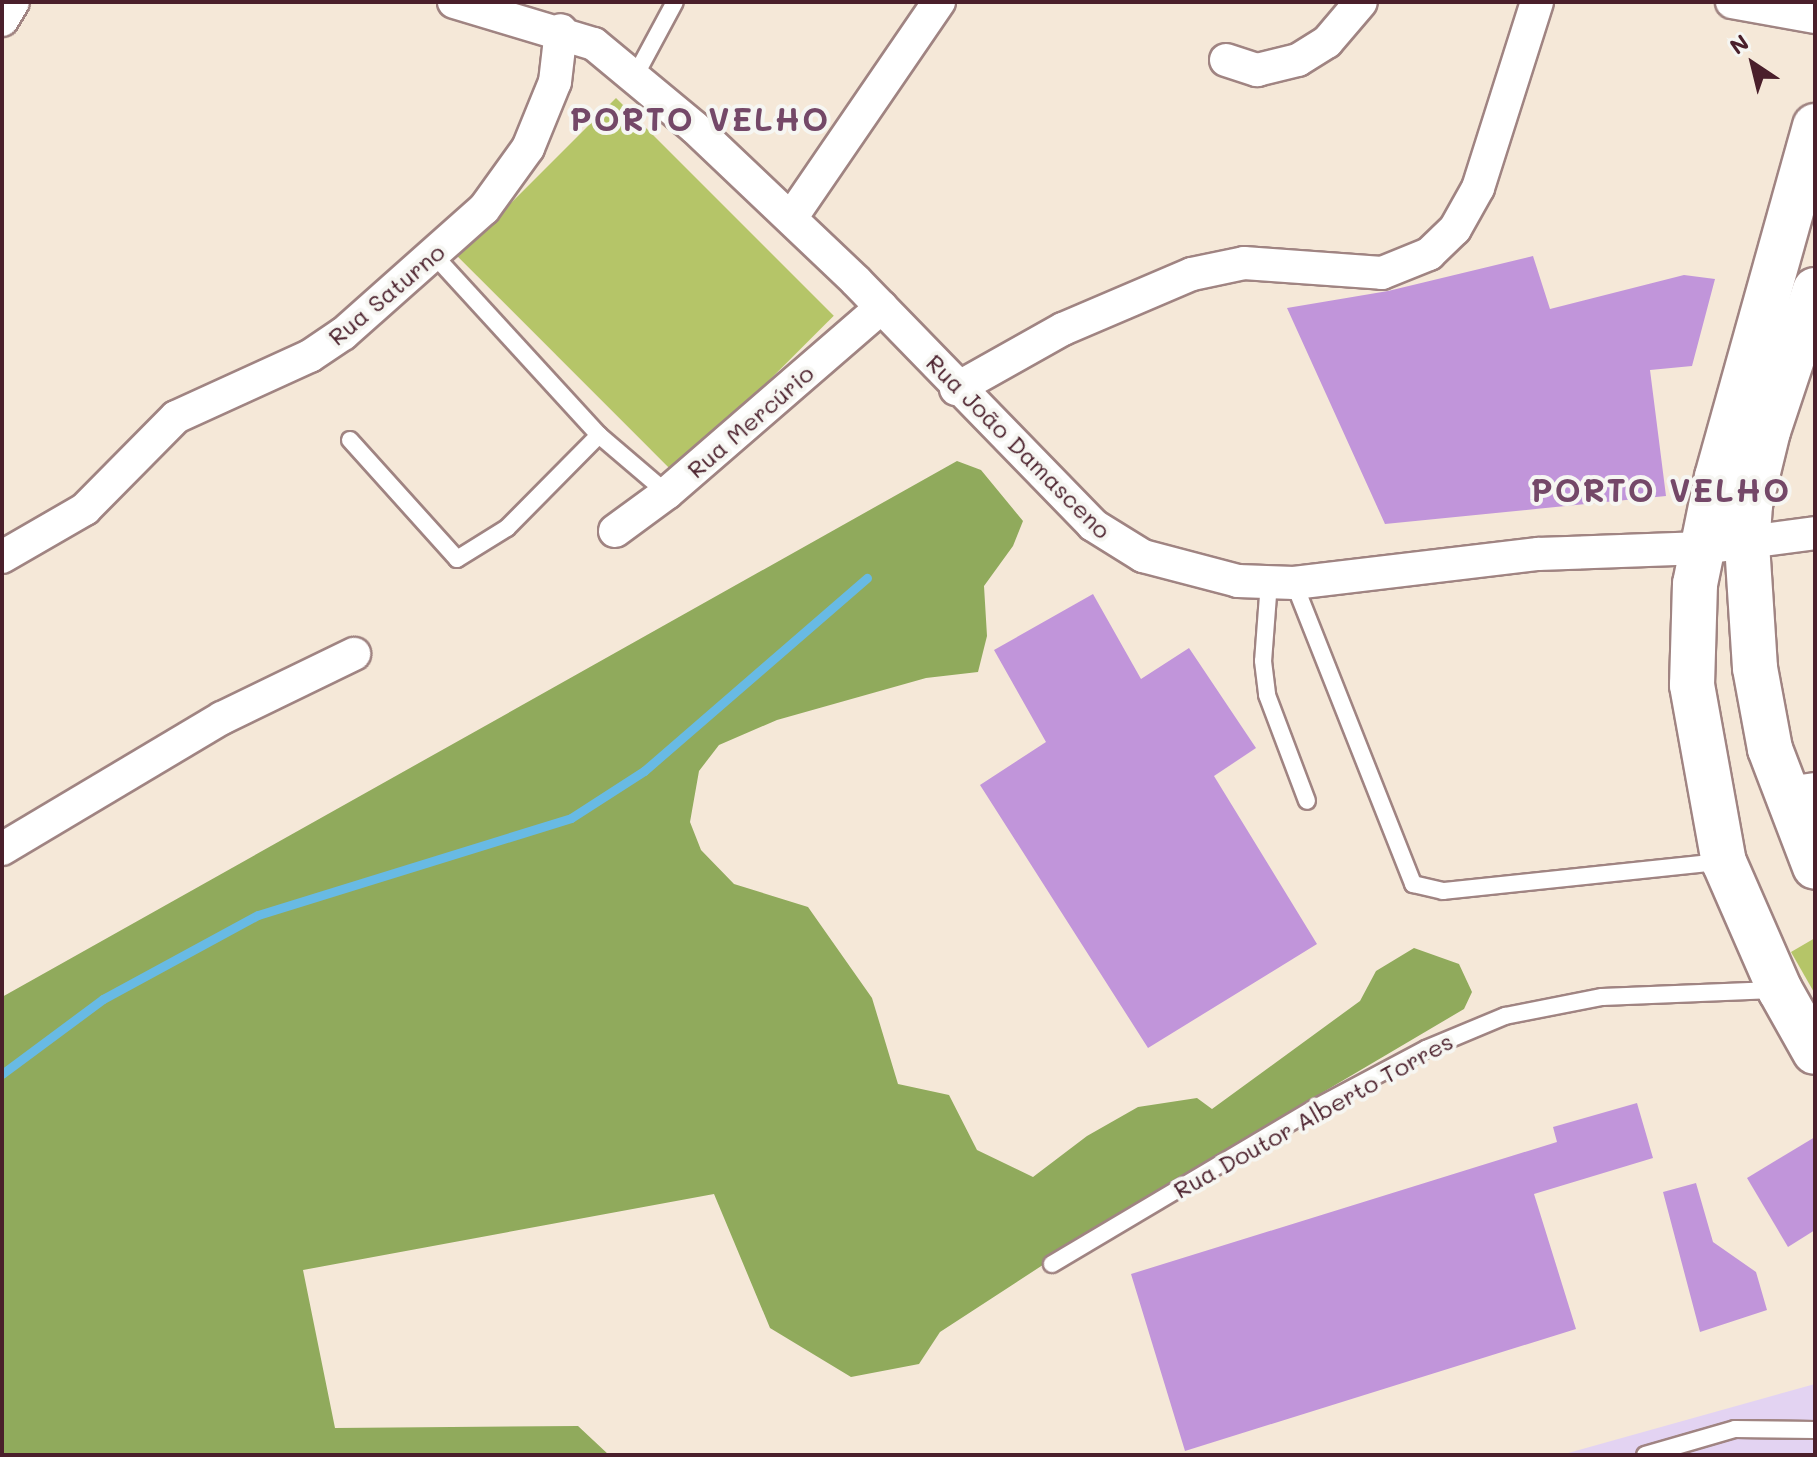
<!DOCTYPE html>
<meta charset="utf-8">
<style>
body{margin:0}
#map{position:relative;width:1817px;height:1457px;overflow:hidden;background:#f5e8d8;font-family:Mali,sans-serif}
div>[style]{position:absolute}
.built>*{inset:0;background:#e3d3f2}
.green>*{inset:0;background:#b5c568;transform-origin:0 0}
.forest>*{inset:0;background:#90aa5c}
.stream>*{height:9px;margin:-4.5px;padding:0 4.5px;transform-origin:4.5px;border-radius:4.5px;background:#68bae4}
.building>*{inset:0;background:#c195da}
.roads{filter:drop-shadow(2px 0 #a08482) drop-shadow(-2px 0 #a08482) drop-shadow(0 2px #a08482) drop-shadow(0 -2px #a08482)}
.service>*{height:16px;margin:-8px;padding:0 8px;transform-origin:8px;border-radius:8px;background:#fff}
.minor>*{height:32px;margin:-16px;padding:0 16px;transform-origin:16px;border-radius:16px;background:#fff}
.primary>*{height:44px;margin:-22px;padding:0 22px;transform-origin:22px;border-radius:22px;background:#fff}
span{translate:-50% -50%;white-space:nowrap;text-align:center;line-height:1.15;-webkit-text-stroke:8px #f6f6f2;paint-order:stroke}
.street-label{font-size:24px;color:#4a1f2b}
.district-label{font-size:32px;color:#744868;font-weight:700;letter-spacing:2px}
.frame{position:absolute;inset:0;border:4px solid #4a1f2b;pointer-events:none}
.north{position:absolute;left:1713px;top:24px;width:80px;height:80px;-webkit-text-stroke:6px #f6f6f2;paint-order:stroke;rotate:325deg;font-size:22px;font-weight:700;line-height:32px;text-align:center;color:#4a1f2b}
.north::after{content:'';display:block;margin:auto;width:28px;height:36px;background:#4a1f2b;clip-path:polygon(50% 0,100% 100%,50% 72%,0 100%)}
</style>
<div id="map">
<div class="built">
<i style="clip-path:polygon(1815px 1384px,1815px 1455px,1561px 1455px)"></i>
</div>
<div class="green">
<i style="left:616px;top:98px;width:308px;height:224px;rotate:45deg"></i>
<i style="clip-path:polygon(1815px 938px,1815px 994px,1791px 952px)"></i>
</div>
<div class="forest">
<i style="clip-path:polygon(957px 461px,981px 470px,1023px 521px,1013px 546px,984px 586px,987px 636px,978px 672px,926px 678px,777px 720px,719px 745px,699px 771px,690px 822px,701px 850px,734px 884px,808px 907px,872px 998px,898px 1084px,949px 1095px,977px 1150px,1033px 1177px,1087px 1136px,1138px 1107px,1197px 1098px,1212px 1109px,1360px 1001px,1376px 971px,1414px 948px,1459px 964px,1472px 992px,1464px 1009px,1161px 1188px,940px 1332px,919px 1364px,851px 1377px,770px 1328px,714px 1194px,303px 1270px,335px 1428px,578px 1426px,609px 1455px,2px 1455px,2px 997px)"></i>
</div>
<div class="stream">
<i style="left:2px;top:1074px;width:126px;rotate:-36.6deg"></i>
<i style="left:103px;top:999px;width:176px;rotate:-28.5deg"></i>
<i style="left:258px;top:915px;width:328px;rotate:-17.2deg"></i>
<i style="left:571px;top:818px;width:87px;rotate:-32.8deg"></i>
<i style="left:644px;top:771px;width:295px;rotate:-40.9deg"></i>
</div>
<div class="building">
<i style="clip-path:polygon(1533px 256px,1550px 309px,1684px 275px,1715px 279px,1692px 366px,1650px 370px,1666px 496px,1385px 524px,1287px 308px,1388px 291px)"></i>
<i style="clip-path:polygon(1093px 594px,1141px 679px,1189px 648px,1256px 748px,1214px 776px,1317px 944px,1148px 1048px,980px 785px,1046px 742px,994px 650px)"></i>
<i style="clip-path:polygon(1637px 1103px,1653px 1158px,1534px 1194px,1576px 1329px,1185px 1451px,1131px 1274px,1557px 1142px,1553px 1127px)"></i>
<i style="clip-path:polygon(1815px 1137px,1815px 1230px,1788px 1247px,1747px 1178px)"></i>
<i style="clip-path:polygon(1696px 1183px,1713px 1242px,1756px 1272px,1767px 1310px,1700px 1332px,1663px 1192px)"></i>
</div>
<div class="roads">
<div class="service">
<i style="left:634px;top:78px;width:86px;rotate:-61.7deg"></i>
<i style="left:433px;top:254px;width:246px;rotate:47.5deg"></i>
<i style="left:599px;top:435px;width:89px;rotate:40.5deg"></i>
<i style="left:350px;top:440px;width:160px;rotate:48deg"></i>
<i style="left:457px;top:559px;width:59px;rotate:-31.8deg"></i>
<i style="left:507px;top:528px;width:131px;rotate:-45.3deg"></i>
<i style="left:1269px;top:582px;width:79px;rotate:94.3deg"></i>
<i style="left:1263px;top:661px;width:34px;rotate:83deg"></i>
<i style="left:1267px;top:695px;width:113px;rotate:69.3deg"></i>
<i style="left:1294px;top:583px;width:324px;rotate:68.4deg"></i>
<i style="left:1413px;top:884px;width:31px;rotate:13deg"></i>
<i style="left:1443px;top:891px;width:280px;rotate:-6deg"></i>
<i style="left:1052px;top:1264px;width:306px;rotate:-30.7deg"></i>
<i style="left:1315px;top:1108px;width:126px;rotate:-28deg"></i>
<i style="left:1426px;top:1049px;width:86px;rotate:-22.7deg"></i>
<i style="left:1505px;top:1016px;width:99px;rotate:-11.1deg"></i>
<i style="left:1602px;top:997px;width:172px;rotate:-2.3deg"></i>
<i style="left:1645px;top:1455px;width:94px;rotate:-16.1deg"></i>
<i style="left:1735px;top:1429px;width:80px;rotate:0.7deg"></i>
</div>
<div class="minor">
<i style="left:454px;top:2px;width:146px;rotate:16.7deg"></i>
<i style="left:594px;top:44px;width:131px;rotate:39.7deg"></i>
<i style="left:695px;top:128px;width:222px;rotate:43.5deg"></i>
<i style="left:856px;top:281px;width:340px;rotate:45.8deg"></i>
<i style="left:1093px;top:525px;width:59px;rotate:31.8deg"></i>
<i style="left:1143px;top:556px;width:98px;rotate:14.7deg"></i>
<i style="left:1238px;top:581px;width:56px;rotate:2deg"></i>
<i style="left:1294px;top:583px;width:246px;rotate:-6.8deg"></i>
<i style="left:1538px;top:554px;width:165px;rotate:-2.1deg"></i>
<i style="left:1703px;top:548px;width:113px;rotate:-7.6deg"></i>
<i style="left:1732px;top:2px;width:84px;rotate:10.2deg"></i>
<i style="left:2px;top:20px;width:21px;rotate:-59deg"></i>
<i style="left:1226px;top:60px;width:33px;rotate:18deg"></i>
<i style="left:1257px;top:70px;width:42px;rotate:-13.7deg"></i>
<i style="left:1298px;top:60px;width:34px;rotate:-32deg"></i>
<i style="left:1327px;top:42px;width:52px;rotate:-49.6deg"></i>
<i style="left:791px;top:218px;width:262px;rotate:-55.6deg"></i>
<i style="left:956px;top:389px;width:123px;rotate:-29.3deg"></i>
<i style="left:1063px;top:329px;width:140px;rotate:-23.1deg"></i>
<i style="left:1192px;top:274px;width:53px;rotate:-11.9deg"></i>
<i style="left:1244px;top:263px;width:138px;rotate:4.1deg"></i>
<i style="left:1382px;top:273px;width:51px;rotate:-22deg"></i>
<i style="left:1429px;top:254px;width:36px;rotate:-44deg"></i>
<i style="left:1455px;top:229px;width:47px;rotate:-60.7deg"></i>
<i style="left:1478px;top:188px;width:195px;rotate:-72.4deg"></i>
<i style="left:615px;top:531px;width:64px;rotate:-36.2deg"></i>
<i style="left:667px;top:493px;width:284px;rotate:-40.9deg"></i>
<i style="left:2px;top:557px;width:96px;rotate:-30deg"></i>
<i style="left:85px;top:509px;width:129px;rotate:-45.3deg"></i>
<i style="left:176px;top:417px;width:147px;rotate:-24.5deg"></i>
<i style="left:310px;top:356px;width:40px;rotate:-34deg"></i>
<i style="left:343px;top:334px;width:188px;rotate:-41.6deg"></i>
<i style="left:484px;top:209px;width:75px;rotate:-54.2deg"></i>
<i style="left:528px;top:148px;width:71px;rotate:-67.8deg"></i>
<i style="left:555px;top:82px;width:52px;rotate:-83.4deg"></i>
<i style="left:1787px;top:793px;width:28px;rotate:-8deg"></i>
<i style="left:2px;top:849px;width:256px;rotate:-30.8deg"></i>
<i style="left:222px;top:718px;width:147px;rotate:-25.9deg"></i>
</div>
<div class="primary">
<i style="left:1815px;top:126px;width:364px;rotate:105.6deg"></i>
<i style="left:1717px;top:477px;width:109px;rotate:101.6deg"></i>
<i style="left:1695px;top:584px;width:101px;rotate:91.7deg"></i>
<i style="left:1692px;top:685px;width:180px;rotate:79.8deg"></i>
<i style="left:1724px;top:862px;width:140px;rotate:66.4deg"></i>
<i style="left:1780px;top:990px;width:71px;rotate:60.6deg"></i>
<i style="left:1815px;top:290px;width:149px;rotate:108.4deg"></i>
<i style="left:1768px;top:431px;width:76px;rotate:103.7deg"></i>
<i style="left:1750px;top:505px;width:39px;rotate:94deg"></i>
<i style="left:1747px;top:544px;width:124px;rotate:86.3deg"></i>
<i style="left:1755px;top:668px;width:82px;rotate:79.5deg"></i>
<i style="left:1770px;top:749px;width:126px;rotate:69.1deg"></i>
</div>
</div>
<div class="street-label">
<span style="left:386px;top:294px;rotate:-40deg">Rua Saturno</span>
<span style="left:750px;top:421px;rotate:-41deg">Rua Mercúrio</span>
<span style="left:1019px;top:446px;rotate:45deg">Rua João Damasceno</span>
<span style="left:1313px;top:1115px;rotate:-29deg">Rua Doutor Alberto Torres</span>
</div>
<div class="district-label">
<span style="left:700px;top:118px">PORTO VELHO</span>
<span style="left:1661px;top:489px">PORTO VELHO</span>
</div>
<div class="frame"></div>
<div class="north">N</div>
</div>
